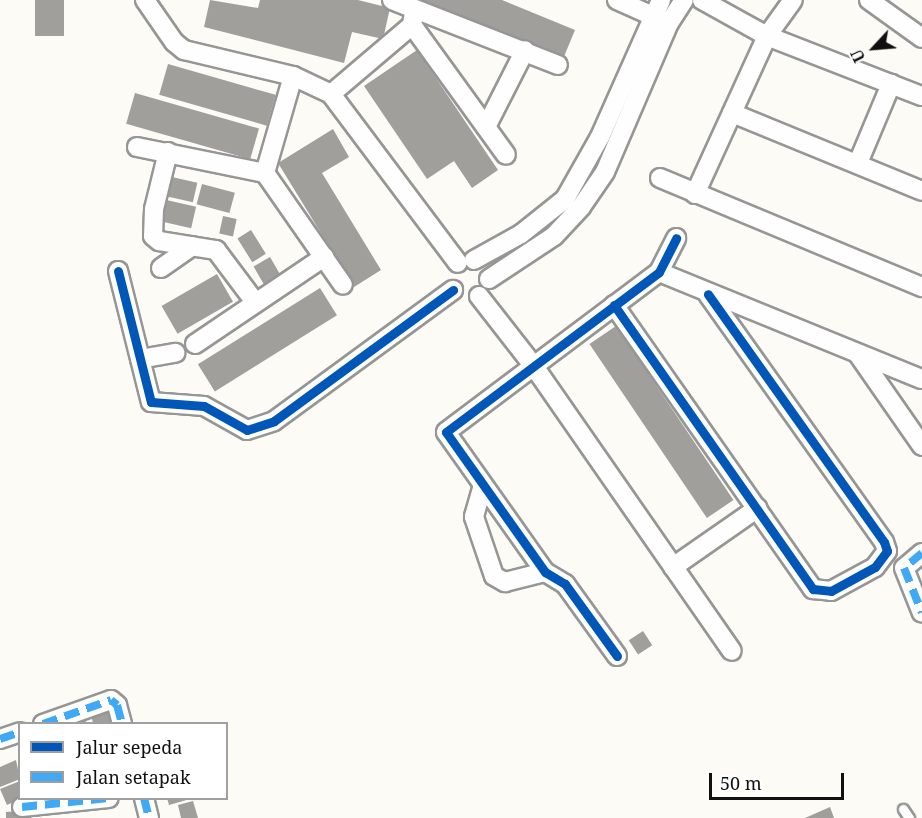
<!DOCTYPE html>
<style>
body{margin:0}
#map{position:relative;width:922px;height:818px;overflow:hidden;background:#fcfbf6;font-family:"Noto Serif",serif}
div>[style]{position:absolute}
.building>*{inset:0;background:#a09f9b;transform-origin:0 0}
.roads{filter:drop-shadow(2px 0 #969694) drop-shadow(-2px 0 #969694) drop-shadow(0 2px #969694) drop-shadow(0 -2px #969694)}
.lane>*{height:9px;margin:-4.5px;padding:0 4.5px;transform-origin:4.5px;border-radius:4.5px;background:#fffefe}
.street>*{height:18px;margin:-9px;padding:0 9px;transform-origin:9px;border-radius:9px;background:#fffefe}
.quiet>*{height:8px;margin-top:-4px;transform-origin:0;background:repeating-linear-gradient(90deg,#3fa9f5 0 15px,transparent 0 23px)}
.cycleway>*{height:9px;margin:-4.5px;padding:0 4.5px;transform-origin:4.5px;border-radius:4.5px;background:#0057b8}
span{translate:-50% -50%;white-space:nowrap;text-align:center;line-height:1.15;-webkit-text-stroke:6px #fff;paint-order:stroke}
.legend{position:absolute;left:18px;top:722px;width:210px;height:78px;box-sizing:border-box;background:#fff;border:2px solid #9f9f9f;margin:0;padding:8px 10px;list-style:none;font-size:18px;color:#101010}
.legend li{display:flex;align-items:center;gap:12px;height:30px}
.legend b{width:30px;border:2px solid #9f9f9f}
.north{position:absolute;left:844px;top:18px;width:60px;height:60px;-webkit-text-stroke:4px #fff;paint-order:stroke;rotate:244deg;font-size:16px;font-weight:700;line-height:24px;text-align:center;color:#101010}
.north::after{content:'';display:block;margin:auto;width:21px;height:27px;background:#101010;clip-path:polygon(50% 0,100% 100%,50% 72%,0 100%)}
.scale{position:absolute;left:709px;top:773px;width:135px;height:27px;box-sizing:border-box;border:3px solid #101010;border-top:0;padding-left:8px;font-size:18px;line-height:21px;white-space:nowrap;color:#101010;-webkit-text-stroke:4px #fff;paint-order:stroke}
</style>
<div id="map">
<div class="building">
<i style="left:35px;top:0;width:29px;height:36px"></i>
<i style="clip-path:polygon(210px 0,258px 8px,260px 0,358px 0,390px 8px,383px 39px,352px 32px,344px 63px,204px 27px)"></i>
<i style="clip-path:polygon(417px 0,502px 0,575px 30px,563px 59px)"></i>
<i style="clip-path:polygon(417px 50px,498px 170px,472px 188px,454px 161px,427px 179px,364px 86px)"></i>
<i style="left:168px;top:64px;width:112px;height:32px;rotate:16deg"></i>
<i style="left:135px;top:93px;width:129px;height:32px;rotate:16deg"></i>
<i style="clip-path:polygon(333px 129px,349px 157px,322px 173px,381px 270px,354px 287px,278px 163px)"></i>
<i style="left:172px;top:177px;width:26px;height:20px;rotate:13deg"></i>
<i style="left:202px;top:184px;width:34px;height:21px;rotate:15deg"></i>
<i style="left:162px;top:199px;width:35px;height:22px;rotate:13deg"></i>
<i style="left:223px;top:216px;width:14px;height:18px;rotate:12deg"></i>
<i style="left:251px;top:230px;width:28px;height:16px;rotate:58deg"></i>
<i style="left:270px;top:257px;width:22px;height:19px;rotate:60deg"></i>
<i style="left:217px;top:274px;width:32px;height:64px;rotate:60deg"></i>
<i style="left:320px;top:288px;width:32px;height:144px;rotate:58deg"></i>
<i style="left:616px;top:326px;width:210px;height:32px;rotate:56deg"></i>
<i style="left:643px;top:631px;width:17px;height:17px;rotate:57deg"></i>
<i style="clip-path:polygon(109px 706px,114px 723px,93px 723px,90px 711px)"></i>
<i style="clip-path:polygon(85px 717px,86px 723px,63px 723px)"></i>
<i style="clip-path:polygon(16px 760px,20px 779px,0 787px,0 767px)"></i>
<i style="clip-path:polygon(20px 781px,20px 799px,7px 805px,0 789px)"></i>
<i style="clip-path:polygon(167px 798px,190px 798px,190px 799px,169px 805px)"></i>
<i style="clip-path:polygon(193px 801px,198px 818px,181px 818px,178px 805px)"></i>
<i style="clip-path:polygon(830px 807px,834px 818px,805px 818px)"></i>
<i style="clip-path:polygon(31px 810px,31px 818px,6px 818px,6px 812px)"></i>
</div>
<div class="roads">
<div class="lane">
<i style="left:903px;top:809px;width:11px;rotate:56deg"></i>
</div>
<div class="street">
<i style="left:145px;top:0;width:51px;rotate:55.4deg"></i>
<i style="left:174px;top:42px;width:13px;rotate:39deg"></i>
<i style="left:184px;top:50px;width:112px;rotate:13.4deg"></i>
<i style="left:293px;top:76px;width:42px;rotate:25.3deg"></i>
<i style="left:331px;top:94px;width:211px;rotate:53.1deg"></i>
<i style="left:392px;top:0;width:178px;rotate:21.4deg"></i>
<i style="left:617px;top:0;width:49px;rotate:24deg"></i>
<i style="left:702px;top:0;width:74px;rotate:29deg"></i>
<i style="left:767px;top:36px;width:166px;rotate:21.2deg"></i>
<i style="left:869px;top:0;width:65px;rotate:35.6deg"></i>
<i style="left:412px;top:25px;width:160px;rotate:54.1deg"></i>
<i style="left:293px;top:76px;width:101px;rotate:106.1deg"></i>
<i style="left:265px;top:173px;width:136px;rotate:55.1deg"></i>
<i style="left:331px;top:94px;width:106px;rotate:-40.4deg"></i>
<i style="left:412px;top:25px;width:12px;rotate:-81deg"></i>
<i style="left:732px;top:113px;width:205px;rotate:22.3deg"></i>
<i style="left:486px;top:127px;width:86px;rotate:-63.1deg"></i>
<i style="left:137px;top:147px;width:131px;rotate:11.5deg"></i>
<i style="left:168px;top:152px;width:59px;rotate:103.8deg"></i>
<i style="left:154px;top:209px;width:27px;rotate:92deg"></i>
<i style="left:153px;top:236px;width:8px;rotate:40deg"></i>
<i style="left:159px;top:241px;width:58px;rotate:9deg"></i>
<i style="left:216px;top:250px;width:65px;rotate:53.1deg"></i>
<i style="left:858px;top:163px;width:86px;rotate:-67.3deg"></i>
<i style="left:660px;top:178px;width:284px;rotate:22.6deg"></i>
<i style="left:695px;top:194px;width:174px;rotate:-65.5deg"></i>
<i style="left:767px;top:36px;width:44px;rotate:-54.2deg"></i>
<i style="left:474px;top:260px;width:54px;rotate:-29deg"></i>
<i style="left:521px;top:234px;width:56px;rotate:-38.5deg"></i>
<i style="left:565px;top:199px;width:71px;rotate:-60.6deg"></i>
<i style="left:600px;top:137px;width:150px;rotate:-66deg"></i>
<i style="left:161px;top:268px;width:38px;rotate:-35deg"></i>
<i style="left:118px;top:271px;width:135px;rotate:75.9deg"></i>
<i style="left:151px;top:402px;width:53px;rotate:4.3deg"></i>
<i style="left:204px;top:406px;width:49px;rotate:29.2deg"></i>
<i style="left:247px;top:430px;width:28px;rotate:-18deg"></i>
<i style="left:274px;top:421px;width:222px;rotate:-36.2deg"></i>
<i style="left:659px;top:272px;width:283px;rotate:22.2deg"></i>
<i style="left:489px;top:279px;width:78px;rotate:-33.5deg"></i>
<i style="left:554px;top:236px;width:40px;rotate:-47deg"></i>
<i style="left:581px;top:207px;width:42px;rotate:-55.6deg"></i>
<i style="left:605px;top:172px;width:162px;rotate:-66.8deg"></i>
<i style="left:669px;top:23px;width:27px;rotate:-57deg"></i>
<i style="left:479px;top:296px;width:88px;rotate:52deg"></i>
<i style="left:533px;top:365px;width:348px;rotate:55.2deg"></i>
<i style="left:614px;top:305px;width:347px;rotate:55deg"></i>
<i style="left:813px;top:589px;width:18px;rotate:6deg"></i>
<i style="left:831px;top:591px;width:50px;rotate:-28.6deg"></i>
<i style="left:875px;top:567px;width:20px;rotate:-53deg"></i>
<i style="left:887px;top:551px;width:9px;rotate:-108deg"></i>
<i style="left:884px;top:542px;width:304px;rotate:-125.4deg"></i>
<i style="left:195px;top:344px;width:156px;rotate:-34deg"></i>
<i style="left:858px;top:354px;width:112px;rotate:55.2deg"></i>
<i style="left:140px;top:359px;width:36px;rotate:-10deg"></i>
<i style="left:483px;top:485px;width:33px;rotate:106deg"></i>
<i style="left:474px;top:517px;width:62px;rotate:71.3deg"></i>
<i style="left:494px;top:576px;width:13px;rotate:29deg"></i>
<i style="left:505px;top:582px;width:41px;rotate:-14deg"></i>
<i style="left:922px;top:553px;width:23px;rotate:140deg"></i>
<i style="left:904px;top:568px;width:48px;rotate:68.2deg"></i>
<i style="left:673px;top:567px;width:103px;rotate:-34.8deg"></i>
<i style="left:617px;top:656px;width:89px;rotate:-125.8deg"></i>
<i style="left:565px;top:584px;width:23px;rotate:-149deg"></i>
<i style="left:545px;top:572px;width:171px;rotate:-125.3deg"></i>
<i style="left:446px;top:432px;width:266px;rotate:-36.9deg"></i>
<i style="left:659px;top:272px;width:38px;rotate:-63deg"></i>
<i style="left:43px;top:724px;width:72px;rotate:-19.4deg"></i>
<i style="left:111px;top:700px;width:8px;rotate:40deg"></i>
<i style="left:117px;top:705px;width:20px;rotate:75deg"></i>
<i style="left:0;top:739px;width:21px;rotate:-19deg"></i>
<i style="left:144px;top:798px;width:21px;rotate:76deg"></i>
<i style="left:22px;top:807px;width:87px;rotate:-5.9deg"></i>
</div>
</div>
<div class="quiet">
<i style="left:922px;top:553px;width:23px;rotate:140deg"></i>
<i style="left:904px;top:568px;width:48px;rotate:68.2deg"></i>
<i style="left:43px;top:724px;width:72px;rotate:-19.4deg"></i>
<i style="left:111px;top:700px;width:8px;rotate:40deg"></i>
<i style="left:117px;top:705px;width:20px;rotate:75deg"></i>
<i style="left:0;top:739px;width:21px;rotate:-19deg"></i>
<i style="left:144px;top:798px;width:21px;rotate:76deg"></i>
<i style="left:22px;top:807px;width:87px;rotate:-5.9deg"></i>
</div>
<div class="cycleway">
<i style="left:118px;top:271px;width:135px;rotate:75.9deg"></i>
<i style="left:151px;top:402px;width:53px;rotate:4.3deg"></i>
<i style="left:204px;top:406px;width:49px;rotate:29.2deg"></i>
<i style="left:247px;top:430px;width:28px;rotate:-18deg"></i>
<i style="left:274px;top:421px;width:222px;rotate:-36.2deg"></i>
<i style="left:614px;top:305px;width:347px;rotate:55deg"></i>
<i style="left:813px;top:589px;width:18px;rotate:6deg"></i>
<i style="left:831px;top:591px;width:50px;rotate:-28.6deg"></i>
<i style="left:875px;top:567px;width:20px;rotate:-53deg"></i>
<i style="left:887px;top:551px;width:9px;rotate:-108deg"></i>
<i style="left:884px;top:542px;width:304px;rotate:-125.4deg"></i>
<i style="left:617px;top:656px;width:89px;rotate:-125.8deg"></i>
<i style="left:565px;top:584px;width:23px;rotate:-149deg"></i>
<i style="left:545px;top:572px;width:171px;rotate:-125.3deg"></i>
<i style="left:446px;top:432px;width:266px;rotate:-36.9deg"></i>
<i style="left:659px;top:272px;width:38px;rotate:-63deg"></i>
</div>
<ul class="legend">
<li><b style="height:8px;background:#0057b8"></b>Jalur sepeda</li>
<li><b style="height:8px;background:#3fa9f5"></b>Jalan setapak</li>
</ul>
<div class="north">U</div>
<div class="scale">50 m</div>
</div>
